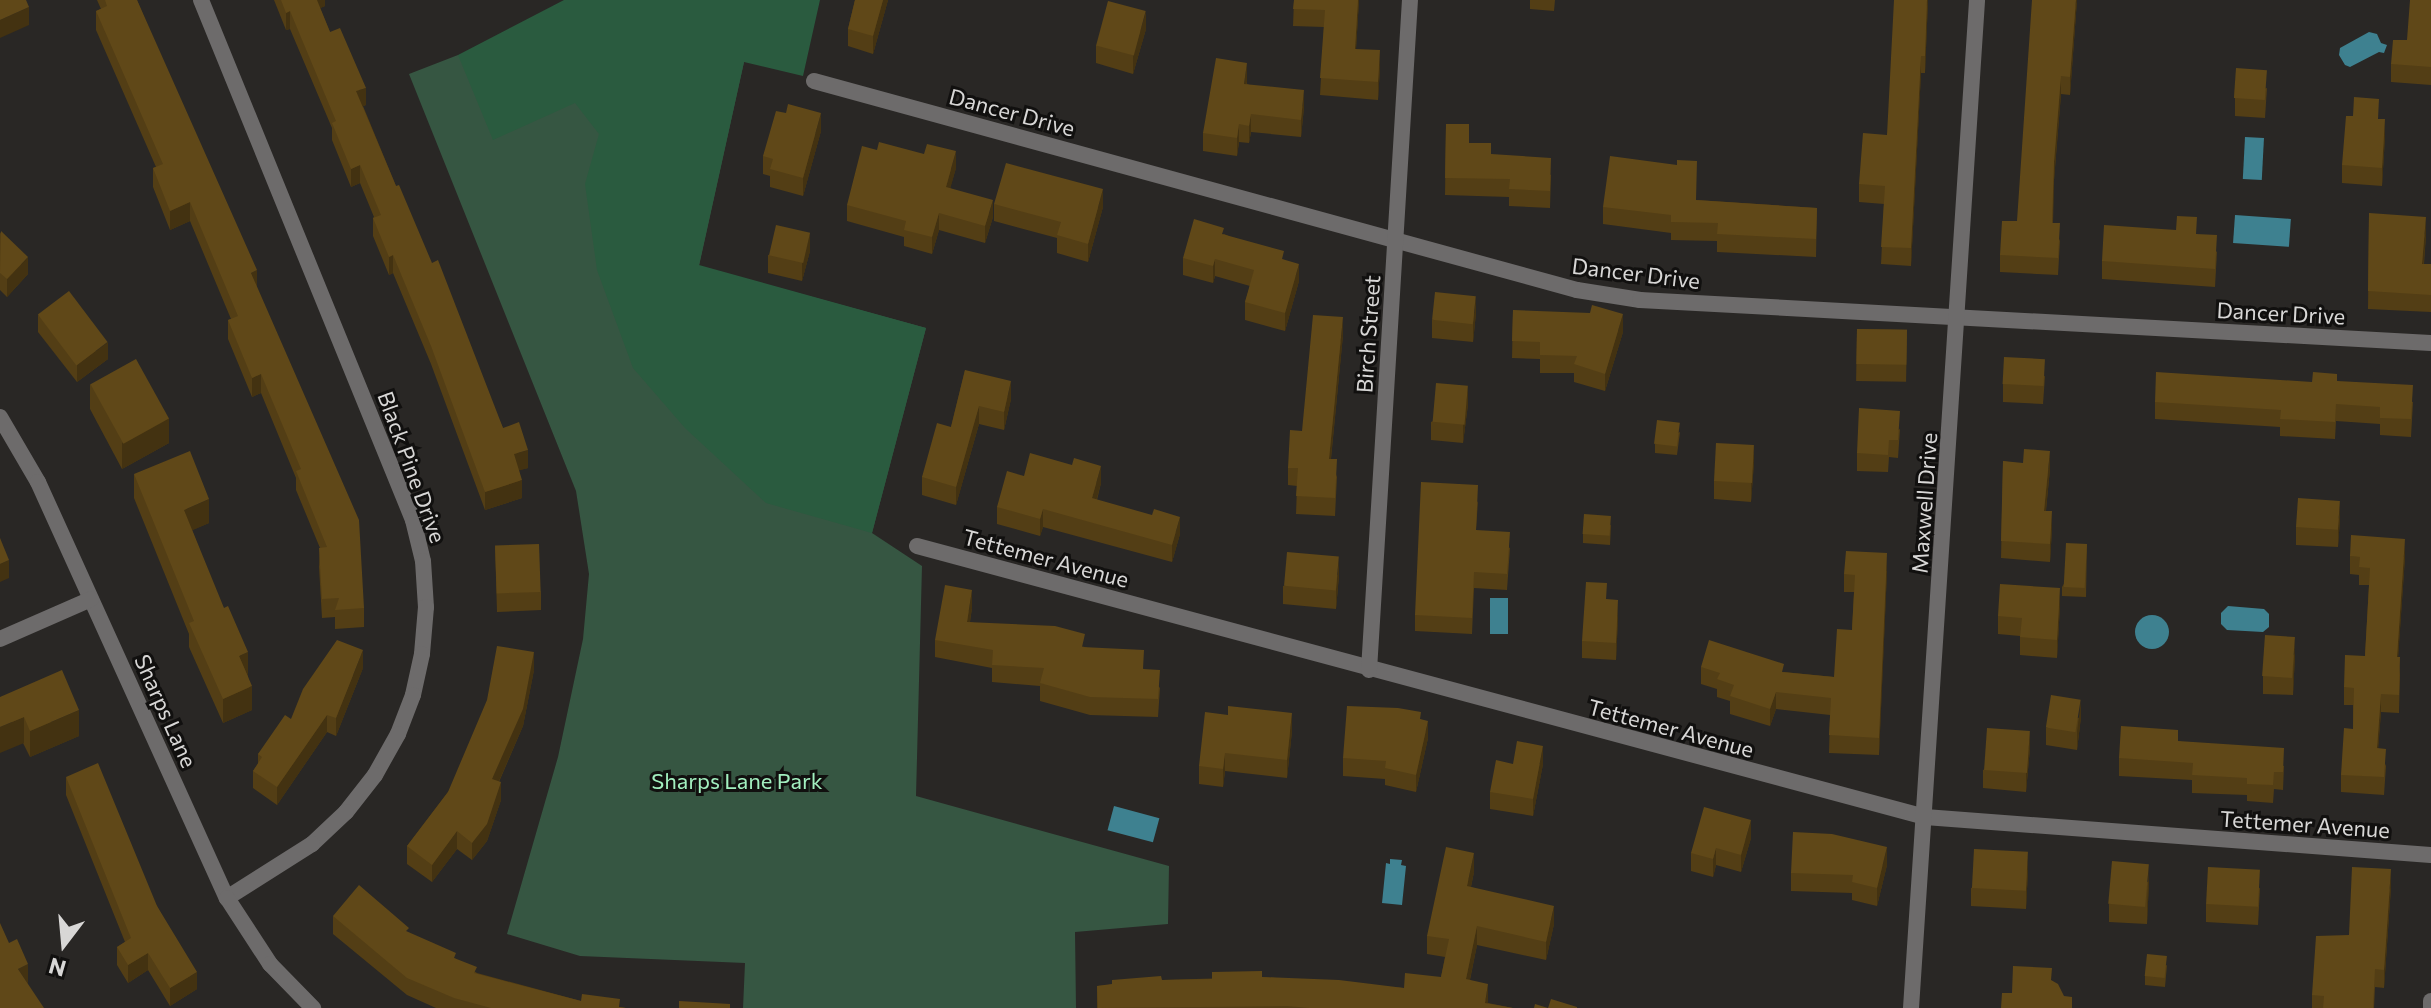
<!DOCTYPE html>
<style>
body{margin:0}
#map{position:relative;width:2431px;height:1008px;overflow:hidden;background:#292725;font-family:Commissioner,sans-serif}
div>[style]{position:absolute}
.green>*{inset:0;background:#365642}
.forest>*{inset:0;background:#2a5b3f}
.water>*{inset:0;background:#3e8190;transform-origin:0 0}
.round{border-radius:50%}
.minor>*{height:16px;margin:-8px;padding:0 8px;transform-origin:8px;border-radius:8px;background:#6d6b6b}
.wall>*{inset:0;background:#533e15;transform-origin:0 0}
.shaded-wall>*{inset:0;background:#433211}
.building>*{inset:0;background:#604818;transform-origin:0 0}
span{translate:-50% -50%;white-space:nowrap;text-align:center;line-height:1.15;-webkit-text-stroke:6px #11100f;paint-order:stroke}
.street-label{font-size:22px;color:#d8d7d6}
.park-label{font-size:22px;color:#a2efbf}
.north{position:absolute;left:24px;top:904px;width:80px;height:80px;-webkit-text-stroke:6px #11100f;paint-order:stroke;rotate:196deg;font-size:22px;font-weight:700;line-height:32px;text-align:center;color:#d8d7d6}
.north::after{content:'';display:block;margin:auto;width:28px;height:36px;background:#d8d7d6;clip-path:polygon(50% 0,100% 100%,50% 72%,0 100%)}
</style>
<div id="map">
<div class="green">
<i style="clip-path:polygon(458px 55px,744px 62px,699px 266px,926px 328px,872px 533px,922px 566px,916px 796px,1169px 866px,1168px 924px,1075px 932px,1076px 1008px,743px 1008px,745px 963px,580px 956px,507px 934px,558px 757px,583px 639px,589px 574px,576px 491px,409px 74px)"></i>
</div>
<div class="forest">
<i style="clip-path:polygon(564px 0,820px 0,803px 76px,744px 62px,699px 265px,926px 328px,872px 533px,766px 503px,685px 428px,633px 368px,597px 270px,585px 184px,599px 134px,575px 103px,493px 140px,458px 55px)"></i>
</div>
<div class="water">
<i style="clip-path:polygon(2369px 32px,2377px 34px,2381px 43px,2387px 45px,2384px 53px,2379px 52px,2350px 67px,2345px 65px,2339px 55px,2340px 48px)"></i>
<i style="left:2245px;top:137px;width:19px;height:42px;rotate:3deg"></i>
<i style="left:2235px;top:215px;width:56px;height:28px;rotate:4deg"></i>
<i style="left:1490px;top:598px;width:18px;height:36px"></i>
<i style="clip-path:polygon(2228px 606px,2264px 609px,2269px 614px,2269px 627px,2263px 632px,2227px 630px,2221px 624px,2221px 613px)"></i>
<i class="round" style="left:2135px;top:615px;width:34px;height:34px"></i>
<i style="left:1114px;top:806px;width:47px;height:25px;rotate:15deg"></i>
<i style="clip-path:polygon(1390px 859px,1402px 860px,1401px 865px,1406px 866px,1402px 905px,1382px 903px,1386px 863px,1390px 864px)"></i>
</div>
<div class="minor">
<i style="left:201px;top:0;width:562px;rotate:67.82deg"></i>
<i style="left:413px;top:520px;width:42px;rotate:76.3deg"></i>
<i style="left:423px;top:561px;width:46px;rotate:86.3deg"></i>
<i style="left:426px;top:607px;width:47px;rotate:94.9deg"></i>
<i style="left:422px;top:654px;width:42px;rotate:102.4deg"></i>
<i style="left:413px;top:695px;width:42px;rotate:111deg"></i>
<i style="left:398px;top:734px;width:47px;rotate:119.3deg"></i>
<i style="left:375px;top:775px;width:47px;rotate:128.1deg"></i>
<i style="left:346px;top:812px;width:47px;rotate:136.7deg"></i>
<i style="left:312px;top:844px;width:101px;rotate:147.6deg"></i>
<i style="left:814px;top:81px;width:791px;rotate:15.32deg"></i>
<i style="left:1577px;top:290px;width:64px;rotate:9deg"></i>
<i style="left:1640px;top:300px;width:792px;rotate:3.11deg"></i>
<i style="left:0;top:417px;width:75px;rotate:59.7deg"></i>
<i style="left:38px;top:482px;width:457px;rotate:65.6deg"></i>
<i style="left:227px;top:898px;width:79px;rotate:56.9deg"></i>
<i style="left:270px;top:964px;width:62px;rotate:45.7deg"></i>
<i style="left:917px;top:546px;width:1044px;rotate:15.05deg"></i>
<i style="left:1925px;top:817px;width:507px;rotate:4.29deg"></i>
<i style="left:0;top:639px;width:99px;rotate:-23.7deg"></i>
<i style="left:1369px;top:670px;width:671px;rotate:-86.5deg"></i>
<i style="left:1911px;top:1008px;width:1010px;rotate:-86.25deg"></i>
<i style="left:2431px;top:1008px;width:7px;rotate:-90deg"></i>
</div>
<div class="wall">
<i style="clip-path:polygon(97px 0,137px 0,257px 288px,364px 608px,364px 627px,335px 629px,335px 617px,322px 618px,319px 567px,320px 548px,296px 490px,296px 478px,261px 393px,252px 397px,228px 339px,228px 320px,231px 319px,190px 221px,170px 230px,153px 187px,153px 168px,156px 167px,96px 30px,96px 11px,101px 9px)"></i>
<i style="clip-path:polygon(274px 0,325px 0,325px 6px,320px 8px,330px 32px,366px 105px,363px 106px,396px 186px,503px 428px,528px 468px,519px 470px,522px 498px,485px 510px,431px 364px,393px 273px,389px 275px,373px 236px,373px 218px,374px 217px,360px 183px,351px 187px,332px 140px,332px 128px,290px 29px,286px 30px)"></i>
<i style="clip-path:polygon(855px 0,888px 0,873px 54px,848px 46px,848px 29px)"></i>
<i style="clip-path:polygon(1294px 0,1359px 0,1356px 49px,1380px 68px,1378px 100px,1320px 95px,1324px 27px,1293px 26px)"></i>
<i style="clip-path:polygon(1530px 0,1555px 0,1554px 11px,1530px 9px)"></i>
<i style="clip-path:polygon(1928px 0,1925px 73px,1921px 73px,1911px 266px,1881px 264px,1884px 204px,1859px 202px,1859px 184px,1887px 135px)"></i>
<i style="clip-path:polygon(2077px 0,2070px 95px,2061px 94px,2054px 180px,2053px 223px,2060px 241px,2058px 275px,2000px 272px,2000px 255px,2017px 221px)"></i>
<i style="clip-path:polygon(2431px 0,2431px 85px,2391px 82px,2391px 64px,2407px 40px)"></i>
<i style="clip-path:polygon(1146px 29px,1133px 74px,1096px 63px,1096px 45px)"></i>
<i style="clip-path:polygon(1247px 81px,1247px 84px,1304px 107px,1301px 137px,1251px 132px,1249px 143px,1239px 142px,1237px 156px,1203px 151px,1203px 133px)"></i>
<i style="clip-path:polygon(2267px 88px,2265px 118px,2235px 116px,2235px 98px)"></i>
<i style="clip-path:polygon(2379px 119px,2385px 136px,2382px 186px,2342px 183px,2342px 165px)"></i>
<i style="clip-path:polygon(1446px 124px,1469px 143px,1491px 154px,1551px 175px,1550px 208px,1509px 206px,1509px 197px,1445px 195px)"></i>
<i style="clip-path:polygon(821px 131px,803px 196px,770px 187px,770px 176px,763px 174px,763px 156px)"></i>
<i style="clip-path:polygon(956px 168px,950px 188px,993px 217px,985px 243px,939px 230px,932px 254px,904px 246px,904px 237px,847px 221px,847px 205px)"></i>
<i style="clip-path:polygon(1696px 200px,1817px 208px,1816px 257px,1717px 252px,1717px 241px,1671px 240px,1671px 233px,1603px 224px,1603px 207px)"></i>
<i style="clip-path:polygon(994px 204px,1103px 207px,1088px 262px,1057px 253px,1057px 238px,994px 221px)"></i>
<i style="clip-path:polygon(2369px 213px,2426px 235px,2424px 264px,2431px 264px,2431px 312px,2368px 309px)"></i>
<i style="clip-path:polygon(0 232px,28px 274px,7px 297px,0 290px)"></i>
<i style="clip-path:polygon(1224px 234px,1284px 260px,1299px 281px,1285px 331px,1245px 320px,1245px 302px,1250px 286px,1215px 276px,1213px 283px,1183px 275px,1183px 258px)"></i>
<i style="clip-path:polygon(2197px 234px,2217px 252px,2215px 287px,2102px 279px,2102px 261px)"></i>
<i style="clip-path:polygon(810px 251px,802px 281px,768px 273px,768px 255px)"></i>
<i style="clip-path:polygon(1513px 310px,1623px 332px,1605px 391px,1574px 382px,1574px 373px,1540px 373px,1540px 359px,1512px 358px)"></i>
<i style="clip-path:polygon(1476px 313px,1473px 342px,1432px 338px,1432px 320px)"></i>
<i style="clip-path:polygon(38px 315px,108px 359px,77px 382px,38px 332px)"></i>
<i style="left:1857px;top:329px;width:50px;height:52px;rotate:1deg"></i>
<i style="clip-path:polygon(1343px 335px,1331px 459px,1337px 477px,1335px 516px,1296px 514px,1297px 486px,1288px 485px,1288px 468px)"></i>
<i style="clip-path:polygon(965px 370px,1011px 399px,1004px 430px,979px 424px,956px 505px,922px 495px,922px 477px,951px 427px)"></i>
<i style="clip-path:polygon(2045px 376px,2043px 404px,2003px 402px,2003px 384px)"></i>
<i style="clip-path:polygon(2337px 381px,2413px 402px,2411px 437px,2380px 435px,2380px 424px,2336px 421px,2335px 439px,2280px 436px,2280px 427px,2155px 419px,2155px 402px,2312px 382px)"></i>
<i style="clip-path:polygon(90px 384px,169px 443px,122px 469px,90px 409px)"></i>
<i style="clip-path:polygon(1468px 404px,1463px 443px,1431px 440px,1431px 422px)"></i>
<i style="clip-path:polygon(1900px 429px,1898px 458px,1889px 457px,1888px 472px,1857px 471px,1857px 453px)"></i>
<i style="clip-path:polygon(1680px 432px,1677px 455px,1655px 453px,1655px 444px)"></i>
<i style="clip-path:polygon(2003px 461px,2050px 469px,2046px 511px,2052px 529px,2050px 562px,2001px 558px)"></i>
<i style="clip-path:polygon(1754px 462px,1751px 502px,1714px 499px,1714px 481px)"></i>
<i style="clip-path:polygon(134px 474px,209px 523px,192px 530px,248px 676px,252px 710px,223px 723px,189px 647px,189px 634px,134px 498px)"></i>
<i style="clip-path:polygon(1024px 476px,1101px 483px,1097px 500px,1180px 534px,1172px 562px,1043px 527px,1040px 536px,997px 524px,997px 507px)"></i>
<i style="clip-path:polygon(1478px 501px,1476px 530px,1510px 548px,1507px 590px,1474px 588px,1472px 634px,1415px 631px,1415px 615px)"></i>
<i style="clip-path:polygon(2340px 518px,2338px 547px,2296px 545px,2296px 527px)"></i>
<i style="clip-path:polygon(1611px 525px,1610px 545px,1583px 543px,1583px 534px)"></i>
<i style="clip-path:polygon(2087px 544px,2086px 597px,2062px 596px,2062px 587px)"></i>
<i style="clip-path:polygon(495px 546px,541px 592px,541px 610px,497px 612px)"></i>
<i style="clip-path:polygon(2350px 556px,2405px 557px,2398px 657px,2400px 675px,2399px 713px,2381px 712px,2378px 748px,2386px 766px,2384px 795px,2341px 792px,2341px 775px,2353px 729px,2353px 705px,2344px 705px,2344px 687px,2365px 656px,2369px 585px,2359px 585px,2359px 575px,2350px 574px)"></i>
<i style="clip-path:polygon(1887px 571px,1879px 755px,1829px 753px,1830px 715px,1776px 709px,1770px 726px,1730px 714px,1730px 701px,1717px 697px,1717px 689px,1701px 684px,1701px 667px,1784px 672px,1834px 677px,1852px 630px,1854px 592px,1844px 592px,1844px 574px)"></i>
<i style="clip-path:polygon(1339px 575px,1336px 609px,1283px 604px,1283px 586px)"></i>
<i style="clip-path:polygon(1607px 599px,1618px 618px,1616px 660px,1582px 658px,1582px 641px)"></i>
<i style="clip-path:polygon(2060px 606px,2057px 658px,2020px 655px,2020px 636px,1998px 634px,1998px 616px)"></i>
<i style="clip-path:polygon(972px 608px,970px 622px,1085px 647px,1144px 669px,1160px 688px,1158px 717px,1090px 715px,1040px 701px,1040px 686px,992px 682px,992px 668px,935px 657px,935px 640px)"></i>
<i style="clip-path:polygon(2295px 654px,2293px 695px,2263px 694px,2263px 676px)"></i>
<i style="clip-path:polygon(363px 668px,336px 736px,327px 732px,277px 805px,253px 788px,253px 771px,258px 764px,258px 754px,291px 719px)"></i>
<i style="clip-path:polygon(534px 670px,523px 726px,499px 782px,501px 800px,487px 841px,472px 860px,457px 849px,432px 882px,407px 864px,407px 846px,448px 792px)"></i>
<i style="clip-path:polygon(0 697px,79px 736px,30px 757px)"></i>
<i style="clip-path:polygon(1228px 715px,1292px 731px,1287px 778px,1225px 771px,1223px 787px,1199px 784px,1199px 766px)"></i>
<i style="clip-path:polygon(2081px 717px,2077px 750px,2046px 745px,2046px 728px)"></i>
<i style="clip-path:polygon(1421px 719px,1428px 738px,1416px 792px,1385px 785px,1385px 779px,1343px 776px,1343px 758px)"></i>
<i style="clip-path:polygon(2178px 741px,2284px 766px,2283px 790px,2274px 789px,2273px 803px,2247px 801px,2247px 795px,2192px 793px,2192px 780px,2119px 776px,2119px 758px)"></i>
<i style="clip-path:polygon(2030px 748px,2026px 792px,1983px 788px,1983px 770px)"></i>
<i style="clip-path:polygon(1513px 764px,1543px 764px,1533px 816px,1490px 809px,1490px 792px)"></i>
<i style="clip-path:polygon(66px 777px,157px 906px,197px 989px,170px 1006px,148px 970px,128px 983px,117px 965px,117px 947px,125px 942px,66px 795px)"></i>
<i style="clip-path:polygon(1751px 838px,1741px 872px,1716px 865px,1713px 877px,1691px 871px,1691px 853px)"></i>
<i style="clip-path:polygon(1887px 865px,1877px 906px,1852px 900px,1852px 893px,1791px 891px,1791px 873px)"></i>
<i style="clip-path:polygon(2028px 870px,2026px 909px,1971px 906px,1971px 888px)"></i>
<i style="clip-path:polygon(1474px 872px,1471px 887px,1554px 924px,1546px 960px,1477px 945px,1470px 980px,1488px 1003px,1513px 1008px,1097px 1008px,1097px 986px,1162px 980px,1262px 977px,1404px 988px,1441px 977px,1445px 957px,1427px 954px,1427px 936px)"></i>
<i style="clip-path:polygon(2149px 881px,2147px 924px,2109px 922px,2109px 904px)"></i>
<i style="clip-path:polygon(2391px 887px,2384px 988px,2375px 987px,2374px 1008px,2312px 1008px,2312px 995px,2349px 935px)"></i>
<i style="clip-path:polygon(2260px 888px,2258px 925px,2206px 922px,2206px 904px)"></i>
<i style="clip-path:polygon(333px 916px,409px 933px,456px 959px,477px 973px,581px 1001px,626px 1008px,436px 1008px,407px 995px,333px 934px)"></i>
<i style="clip-path:polygon(2167px 965px,2165px 987px,2145px 985px,2145px 976px)"></i>
</div>
<div class="shaded-wall">
<i style="clip-path:polygon(314px 0,325px 0,325px 6px,314px 11px)"></i>
<i style="clip-path:polygon(883px 0,888px 0,873px 54px,873px 36px)"></i>
<i style="clip-path:polygon(1358px 0,1359px 0,1355px 66px,1355px 49px)"></i>
<i style="clip-path:polygon(1927px 0,1928px 0,1925px 73px,1925px 56px)"></i>
<i style="clip-path:polygon(2076px 0,2077px 0,2070px 95px,2070px 77px)"></i>
<i style="clip-path:polygon(29px 7px,29px 25px,0 38px,0 20px)"></i>
<i style="clip-path:polygon(290px 11px,290px 29px,286px 30px,286px 13px)"></i>
<i style="clip-path:polygon(1146px 11px,1146px 29px,1133px 74px,1133px 56px)"></i>
<i style="clip-path:polygon(1380px 50px,1380px 68px,1378px 100px,1378px 82px)"></i>
<i style="clip-path:polygon(1921px 56px,1921px 73px,1911px 266px,1911px 248px)"></i>
<i style="clip-path:polygon(1247px 63px,1247px 81px,1244px 102px,1244px 84px)"></i>
<i style="clip-path:polygon(2061px 76px,2061px 94px,2054px 180px,2052px 241px,2054px 162px)"></i>
<i style="clip-path:polygon(366px 88px,366px 105px,356px 109px,356px 91px)"></i>
<i style="clip-path:polygon(1304px 90px,1304px 107px,1301px 137px,1301px 120px)"></i>
<i style="clip-path:polygon(821px 113px,821px 131px,803px 196px,803px 178px)"></i>
<i style="clip-path:polygon(1251px 114px,1251px 132px,1249px 143px,1249px 126px)"></i>
<i style="clip-path:polygon(2385px 119px,2385px 136px,2382px 186px,2382px 168px)"></i>
<i style="clip-path:polygon(1239px 124px,1239px 142px,1237px 156px,1237px 138px)"></i>
<i style="clip-path:polygon(956px 151px,956px 168px,946px 204px,946px 187px)"></i>
<i style="clip-path:polygon(360px 165px,360px 183px,351px 187px,351px 169px)"></i>
<i style="clip-path:polygon(1103px 189px,1103px 207px,1088px 262px,1088px 244px)"></i>
<i style="clip-path:polygon(993px 200px,993px 217px,985px 243px,985px 226px)"></i>
<i style="clip-path:polygon(190px 202px,190px 221px,170px 230px,170px 211px)"></i>
<i style="clip-path:polygon(939px 213px,939px 230px,932px 254px,932px 237px)"></i>
<i style="clip-path:polygon(2426px 217px,2426px 235px,2422px 281px,2422px 264px)"></i>
<i style="clip-path:polygon(810px 233px,810px 251px,802px 281px,802px 264px)"></i>
<i style="clip-path:polygon(393px 255px,393px 273px,389px 275px,389px 257px)"></i>
<i style="clip-path:polygon(28px 257px,28px 274px,7px 297px,7px 279px)"></i>
<i style="clip-path:polygon(1215px 259px,1215px 276px,1213px 283px,1213px 266px)"></i>
<i style="clip-path:polygon(1299px 264px,1299px 281px,1285px 331px,1285px 313px)"></i>
<i style="clip-path:polygon(257px 270px,257px 289px,251px 273px)"></i>
<i style="clip-path:polygon(1476px 296px,1476px 313px,1473px 342px,1473px 324px)"></i>
<i style="clip-path:polygon(1623px 314px,1623px 332px,1605px 391px,1605px 374px)"></i>
<i style="clip-path:polygon(1343px 317px,1343px 335px,1329px 477px,1329px 459px)"></i>
<i style="clip-path:polygon(108px 342px,108px 359px,77px 382px,77px 365px)"></i>
<i style="clip-path:polygon(261px 374px,261px 393px,252px 397px,252px 378px)"></i>
<i style="clip-path:polygon(1011px 381px,1011px 399px,1004px 430px,1004px 412px)"></i>
<i style="clip-path:polygon(1468px 386px,1468px 404px,1463px 443px,1463px 426px)"></i>
<i style="clip-path:polygon(979px 406px,979px 424px,956px 505px,956px 487px)"></i>
<i style="clip-path:polygon(169px 418px,169px 443px,122px 469px,122px 443px)"></i>
<i style="clip-path:polygon(1754px 445px,1754px 462px,1751px 502px,1751px 484px)"></i>
<i style="clip-path:polygon(528px 450px,528px 468px,514px 472px,514px 454px)"></i>
<i style="clip-path:polygon(2050px 451px,2050px 469px,2044px 528px,2044px 511px)"></i>
<i style="clip-path:polygon(1101px 466px,1101px 483px,1092px 516px,1092px 498px)"></i>
<i style="clip-path:polygon(522px 480px,522px 498px,485px 510px,485px 492px)"></i>
<i style="clip-path:polygon(209px 499px,209px 523px,184px 534px,184px 510px)"></i>
<i style="clip-path:polygon(2340px 501px,2340px 518px,2338px 547px,2338px 530px)"></i>
<i style="clip-path:polygon(1043px 509px,1043px 527px,1040px 536px,1040px 519px)"></i>
<i style="clip-path:polygon(2052px 511px,2052px 529px,2050px 562px,2050px 544px)"></i>
<i style="clip-path:polygon(1180px 517px,1180px 534px,1172px 562px,1172px 545px)"></i>
<i style="clip-path:polygon(2405px 539px,2405px 557px,2397px 675px,2397px 657px)"></i>
<i style="clip-path:polygon(1887px 553px,1887px 571px,1879px 755px,1879px 738px)"></i>
<i style="clip-path:polygon(1339px 557px,1339px 575px,1336px 609px,1336px 591px)"></i>
<i style="clip-path:polygon(9px 560px,9px 578px,0 582px,0 564px)"></i>
<i style="clip-path:polygon(2060px 588px,2060px 606px,2057px 658px,2057px 640px)"></i>
<i style="clip-path:polygon(972px 590px,972px 608px,967px 639px,967px 622px)"></i>
<i style="clip-path:polygon(1618px 600px,1618px 618px,1616px 660px,1616px 643px)"></i>
<i style="clip-path:polygon(2295px 637px,2295px 654px,2293px 695px,2293px 678px)"></i>
<i style="clip-path:polygon(363px 650px,363px 668px,336px 736px,336px 718px)"></i>
<i style="clip-path:polygon(248px 652px,248px 676px,239px 656px)"></i>
<i style="clip-path:polygon(534px 652px,534px 670px,523px 726px,492px 797px,492px 779px)"></i>
<i style="clip-path:polygon(252px 686px,252px 710px,223px 723px,223px 699px)"></i>
<i style="clip-path:polygon(1776px 692px,1776px 709px,1770px 726px,1770px 709px)"></i>
<i style="clip-path:polygon(2381px 694px,2381px 712px,2377px 766px,2377px 748px)"></i>
<i style="clip-path:polygon(2081px 700px,2081px 717px,2077px 750px,2077px 732px)"></i>
<i style="clip-path:polygon(79px 710px,79px 736px,30px 757px,30px 731px)"></i>
<i style="clip-path:polygon(1292px 713px,1292px 731px,1287px 778px,1287px 760px)"></i>
<i style="clip-path:polygon(327px 715px,327px 732px,277px 805px,277px 787px)"></i>
<i style="clip-path:polygon(24px 717px,24px 743px,0 753px,0 727px)"></i>
<i style="clip-path:polygon(1428px 721px,1428px 738px,1416px 792px,1416px 775px)"></i>
<i style="clip-path:polygon(2030px 731px,2030px 748px,2026px 792px,2026px 774px)"></i>
<i style="clip-path:polygon(1543px 746px,1543px 764px,1533px 816px,1533px 799px)"></i>
<i style="clip-path:polygon(1225px 753px,1225px 771px,1223px 787px,1223px 769px)"></i>
<i style="clip-path:polygon(501px 782px,501px 800px,487px 841px,472px 860px,472px 843px)"></i>
<i style="clip-path:polygon(1751px 820px,1751px 838px,1741px 872px,1741px 855px)"></i>
<i style="clip-path:polygon(457px 831px,457px 849px,432px 882px,432px 865px)"></i>
<i style="clip-path:polygon(1887px 847px,1887px 865px,1877px 906px,1877px 888px)"></i>
<i style="clip-path:polygon(1716px 848px,1716px 865px,1713px 877px,1713px 859px)"></i>
<i style="clip-path:polygon(2028px 852px,2028px 870px,2026px 909px,2026px 892px)"></i>
<i style="clip-path:polygon(1474px 853px,1474px 872px,1467px 905px,1467px 886px)"></i>
<i style="clip-path:polygon(2149px 864px,2149px 881px,2147px 924px,2147px 906px)"></i>
<i style="clip-path:polygon(2391px 869px,2391px 887px,2384px 988px,2384px 970px)"></i>
<i style="clip-path:polygon(1554px 906px,1554px 924px,1546px 960px,1546px 942px)"></i>
<i style="clip-path:polygon(1477px 926px,1477px 945px,1466px 998px,1466px 979px)"></i>
<i style="clip-path:polygon(148px 953px,148px 970px,128px 983px,128px 965px)"></i>
<i style="clip-path:polygon(28px 964px,28px 984px,18px 969px)"></i>
<i style="clip-path:polygon(197px 972px,197px 989px,170px 1006px,170px 988px)"></i>
<i style="clip-path:polygon(1488px 984px,1488px 1002px,1487px 1008px,1485px 1003px)"></i>
</div>
<div class="building">
<i style="clip-path:polygon(0 0,26px 0,29px 7px,0 20px)"></i>
<i style="clip-path:polygon(105px 0,137px 0,257px 270px,251px 273px,359px 520px,364px 608px,335px 610px,339px 598px,322px 599px,319px 548px,327px 547px,296px 471px,301px 469px,261px 374px,252px 378px,228px 320px,238px 316px,190px 202px,170px 211px,153px 168px,163px 164px,96px 11px,107px 6px)"></i>
<i style="clip-path:polygon(281px 0,317px 0,330px 32px,340px 28px,366px 88px,356px 91px,396px 186px,399px 185px,432px 263px,438px 260px,503px 428px,519px 422px,528px 450px,514px 454px,522px 480px,485px 492px,431px 346px,393px 255px,389px 257px,373px 218px,381px 215px,360px 165px,351px 169px,332px 123px,336px 121px,290px 11px,286px 13px)"></i>
<i style="clip-path:polygon(855px 0,883px 0,873px 36px,848px 29px)"></i>
<i style="clip-path:polygon(1294px 0,1358px 0,1355px 49px,1380px 50px,1378px 82px,1320px 78px,1325px 10px,1293px 9px)"></i>
<i style="clip-path:polygon(1894px 0,1927px 0,1925px 56px,1921px 56px,1911px 248px,1881px 247px,1885px 186px,1859px 184px,1863px 133px,1887px 135px)"></i>
<i style="clip-path:polygon(2032px 0,2076px 0,2070px 77px,2061px 76px,2054px 162px,2052px 223px,2060px 223px,2058px 258px,2000px 255px,2002px 221px,2017px 221px)"></i>
<i style="clip-path:polygon(2410px 0,2431px 0,2431px 67px,2391px 64px,2393px 40px,2407px 40px)"></i>
<i style="left:1108px;top:1px;width:39px;height:46px;rotate:15deg"></i>
<i style="clip-path:polygon(1216px 58px,1247px 63px,1244px 84px,1304px 90px,1301px 120px,1251px 114px,1249px 126px,1239px 124px,1237px 138px,1203px 133px)"></i>
<i style="left:2236px;top:68px;width:31px;height:30px;rotate:4deg"></i>
<i style="clip-path:polygon(2354px 97px,2379px 99px,2378px 119px,2385px 119px,2382px 168px,2342px 165px,2346px 116px,2353px 116px)"></i>
<i style="clip-path:polygon(788px 104px,821px 113px,803px 178px,770px 169px,773px 159px,763px 156px,776px 111px,786px 113px)"></i>
<i style="clip-path:polygon(1446px 124px,1469px 124px,1469px 143px,1491px 143px,1491px 154px,1551px 158px,1550px 191px,1509px 189px,1510px 179px,1445px 178px)"></i>
<i style="clip-path:polygon(879px 142px,924px 154px,927px 144px,956px 151px,946px 187px,993px 200px,985px 226px,939px 213px,932px 237px,904px 230px,906px 221px,847px 205px,862px 146px,877px 150px)"></i>
<i style="clip-path:polygon(1610px 156px,1677px 165px,1677px 160px,1697px 161px,1696px 200px,1817px 208px,1816px 239px,1717px 234px,1718px 223px,1671px 222px,1671px 215px,1603px 207px)"></i>
<i style="clip-path:polygon(1006px 163px,1103px 189px,1088px 244px,1057px 235px,1061px 222px,994px 204px)"></i>
<i style="clip-path:polygon(2369px 213px,2426px 217px,2422px 264px,2431px 264px,2431px 295px,2368px 291px)"></i>
<i style="clip-path:polygon(2177px 216px,2197px 217px,2196px 234px,2217px 235px,2215px 269px,2102px 261px,2104px 225px,2176px 230px)"></i>
<i style="clip-path:polygon(1194px 219px,1224px 228px,1222px 234px,1284px 251px,1282px 259px,1299px 264px,1285px 313px,1245px 302px,1254px 270px,1215px 259px,1213px 266px,1183px 258px)"></i>
<i style="left:776px;top:225px;width:35px;height:31px;rotate:13deg"></i>
<i style="clip-path:polygon(1px 231px,28px 257px,7px 279px,0 273px)"></i>
<i style="left:69px;top:291px;width:64px;height:39px;rotate:53deg"></i>
<i style="left:1435px;top:292px;width:41px;height:28px;rotate:6deg"></i>
<i style="clip-path:polygon(1592px 305px,1623px 314px,1605px 374px,1574px 364px,1577px 356px,1540px 355px,1540px 342px,1512px 341px,1513px 310px,1590px 313px)"></i>
<i style="clip-path:polygon(1313px 315px,1343px 317px,1329px 459px,1337px 459px,1335px 498px,1296px 496px,1298px 468px,1288px 468px,1290px 430px,1302px 431px)"></i>
<i style="left:1857px;top:329px;width:50px;height:35px;rotate:1deg"></i>
<i style="left:2004px;top:357px;width:41px;height:27px;rotate:3deg"></i>
<i style="left:136px;top:359px;width:68px;height:52px;rotate:61deg"></i>
<i style="clip-path:polygon(965px 370px,1011px 381px,1004px 412px,979px 406px,956px 487px,922px 477px,937px 423px,951px 427px)"></i>
<i style="clip-path:polygon(2156px 372px,2312px 382px,2313px 372px,2337px 374px,2337px 381px,2413px 385px,2411px 419px,2380px 418px,2380px 407px,2336px 404px,2335px 422px,2280px 419px,2281px 410px,2155px 402px)"></i>
<i style="left:1436px;top:383px;width:32px;height:39px;rotate:5deg"></i>
<i style="clip-path:polygon(1859px 408px,1900px 411px,1898px 440px,1889px 440px,1888px 455px,1857px 453px)"></i>
<i style="left:1657px;top:420px;width:23px;height:24px;rotate:7deg"></i>
<i style="left:1716px;top:443px;width:38px;height:38px;rotate:3deg"></i>
<i style="clip-path:polygon(2024px 449px,2050px 451px,2044px 511px,2052px 511px,2050px 544px,2001px 541px,2003px 461px,2023px 463px)"></i>
<i style="clip-path:polygon(190px 451px,209px 499px,184px 510px,224px 608px,228px 606px,248px 652px,239px 656px,252px 686px,223px 699px,189px 623px,194px 621px,134px 474px)"></i>
<i style="clip-path:polygon(1030px 453px,1072px 465px,1074px 458px,1101px 466px,1092px 498px,1152px 515px,1154px 509px,1180px 517px,1172px 545px,1043px 509px,1040px 519px,997px 507px,1007px 471px,1024px 476px)"></i>
<i style="clip-path:polygon(1421px 482px,1478px 485px,1476px 530px,1510px 532px,1507px 574px,1474px 572px,1472px 618px,1415px 615px)"></i>
<i style="left:2298px;top:498px;width:42px;height:29px;rotate:4deg"></i>
<i style="left:1584px;top:514px;width:27px;height:20px;rotate:4deg"></i>
<i style="clip-path:polygon(2351px 535px,2405px 539px,2397px 657px,2400px 657px,2399px 695px,2381px 694px,2377px 748px,2386px 749px,2384px 777px,2341px 775px,2344px 728px,2353px 729px,2354px 688px,2344px 687px,2345px 655px,2365px 656px,2370px 568px,2359px 567px,2360px 557px,2350px 556px)"></i>
<i style="clip-path:polygon(0 538px,9px 560px,0 564px)"></i>
<i style="left:2066px;top:543px;width:21px;height:44px;rotate:3deg"></i>
<i style="left:539px;top:544px;width:48px;height:44px;rotate:88deg"></i>
<i style="clip-path:polygon(1846px 551px,1887px 553px,1879px 738px,1829px 735px,1831px 698px,1776px 692px,1770px 709px,1730px 696px,1734px 685px,1717px 679px,1720px 673px,1701px 667px,1709px 640px,1784px 664px,1782px 672px,1834px 677px,1837px 629px,1852px 630px,1855px 575px,1844px 574px)"></i>
<i style="left:1287px;top:552px;width:52px;height:34px;rotate:5deg"></i>
<i style="clip-path:polygon(1586px 582px,1607px 583px,1606px 599px,1618px 600px,1616px 643px,1582px 641px)"></i>
<i style="clip-path:polygon(2000px 584px,2060px 588px,2057px 640px,2020px 637px,2022px 618px,1998px 616px)"></i>
<i style="clip-path:polygon(945px 585px,972px 590px,967px 622px,1055px 626px,1085px 634px,1082px 647px,1144px 650px,1143px 669px,1160px 670px,1158px 699px,1090px 697px,1040px 683px,1044px 668px,992px 665px,993px 650px,935px 640px)"></i>
<i style="left:2265px;top:635px;width:30px;height:41px;rotate:4deg"></i>
<i style="clip-path:polygon(337px 640px,363px 650px,336px 718px,327px 715px,277px 787px,253px 771px,262px 757px,258px 754px,285px 715px,291px 719px,303px 689px)"></i>
<i style="clip-path:polygon(497px 646px,534px 652px,523px 709px,492px 779px,501px 782px,487px 824px,472px 843px,457px 831px,432px 865px,407px 846px,448px 792px,487px 700px)"></i>
<i style="clip-path:polygon(62px 670px,79px 710px,30px 731px,24px 717px,0 727px,0 697px)"></i>
<i style="left:2051px;top:695px;width:30px;height:33px;rotate:9deg"></i>
<i style="clip-path:polygon(1228px 706px,1292px 713px,1287px 760px,1225px 753px,1223px 769px,1199px 766px,1205px 712px,1228px 715px)"></i>
<i style="clip-path:polygon(1347px 706px,1398px 708px,1421px 712px,1420px 719px,1428px 721px,1416px 775px,1385px 768px,1386px 761px,1343px 758px)"></i>
<i style="clip-path:polygon(2121px 726px,2178px 730px,2178px 741px,2284px 748px,2283px 772px,2274px 772px,2273px 785px,2247px 784px,2247px 778px,2192px 775px,2193px 763px,2119px 758px)"></i>
<i style="left:1987px;top:728px;width:43px;height:42px;rotate:4deg"></i>
<i style="clip-path:polygon(1517px 741px,1543px 746px,1533px 799px,1490px 792px,1496px 760px,1513px 764px)"></i>
<i style="clip-path:polygon(98px 763px,157px 906px,197px 972px,170px 988px,148px 953px,128px 965px,117px 947px,131px 938px,66px 777px)"></i>
<i style="clip-path:polygon(1704px 807px,1751px 820px,1741px 855px,1716px 848px,1713px 859px,1691px 853px)"></i>
<i style="clip-path:polygon(1793px 832px,1832px 834px,1887px 847px,1877px 888px,1852px 882px,1853px 875px,1791px 873px)"></i>
<i style="clip-path:polygon(1446px 847px,1474px 853px,1467px 886px,1554px 906px,1546px 942px,1477px 926px,1466px 979px,1488px 984px,1485px 1003px,1513px 1008px,1309px 1008px,1287px 1006px,1098px 1008px,1097px 986px,1112px 984px,1112px 980px,1161px 976px,1162px 980px,1212px 979px,1212px 972px,1262px 971px,1262px 977px,1339px 980px,1404px 988px,1405px 973px,1441px 977px,1449px 939px,1427px 936px)"></i>
<i style="left:1974px;top:849px;width:54px;height:39px;rotate:3deg"></i>
<i style="left:2112px;top:861px;width:37px;height:43px;rotate:5deg"></i>
<i style="left:2208px;top:867px;width:52px;height:37px;rotate:3deg"></i>
<i style="clip-path:polygon(2352px 867px,2391px 869px,2384px 970px,2375px 969px,2373px 1008px,2323px 1008px,2324px 996px,2312px 995px,2316px 936px,2349px 935px)"></i>
<i style="clip-path:polygon(359px 885px,409px 928px,406px 931px,456px 953px,454px 958px,477px 967px,474px 973px,581px 1001px,582px 994px,620px 999px,619px 1007px,626px 1008px,491px 1008px,454px 998px,407px 978px,333px 916px)"></i>
<i style="clip-path:polygon(0 923px,9px 943px,17px 939px,28px 964px,18px 969px,44px 1008px,0 1008px)"></i>
<i style="left:2147px;top:954px;width:20px;height:22px;rotate:6deg"></i>
<i style="clip-path:polygon(2013px 966px,2052px 968px,2051px 980px,2058px 984px,2064px 996px,2072px 997px,2072px 1008px,2001px 1008px,2002px 993px,2012px 993px)"></i>
<i style="clip-path:polygon(1551px 999px,1577px 1007px,1577px 1008px,1534px 1008px,1535px 1004px,1548px 1008px)"></i>
<i style="clip-path:polygon(679px 1001px,730px 1004px,730px 1008px,679px 1008px)"></i>
</div>
<div class="street-label">
<span style="left:1012px;top:112px;rotate:15deg">Dancer Drive</span>
<span style="left:1636px;top:273px;rotate:7deg">Dancer Drive</span>
<span style="left:2281px;top:313px;rotate:3deg">Dancer Drive</span>
<span style="left:1368px;top:334px;rotate:-86deg">Birch Street</span>
<span style="left:412px;top:467px;rotate:70deg">Black Pine Drive</span>
<span style="left:1924px;top:503px;rotate:-86deg">Maxwell Drive</span>
<span style="left:1046px;top:558px;rotate:15deg">Tettemer Avenue</span>
<span style="left:166px;top:711px;rotate:66deg">Sharps Lane</span>
<span style="left:1671px;top:728px;rotate:15deg">Tettemer Avenue</span>
<span style="left:2305px;top:824px;rotate:4deg">Tettemer Avenue</span>
</div>
<div class="park-label">
<span style="left:737px;top:781px">Sharps Lane Park</span>
</div>
<div class="north">N</div>
</div>
